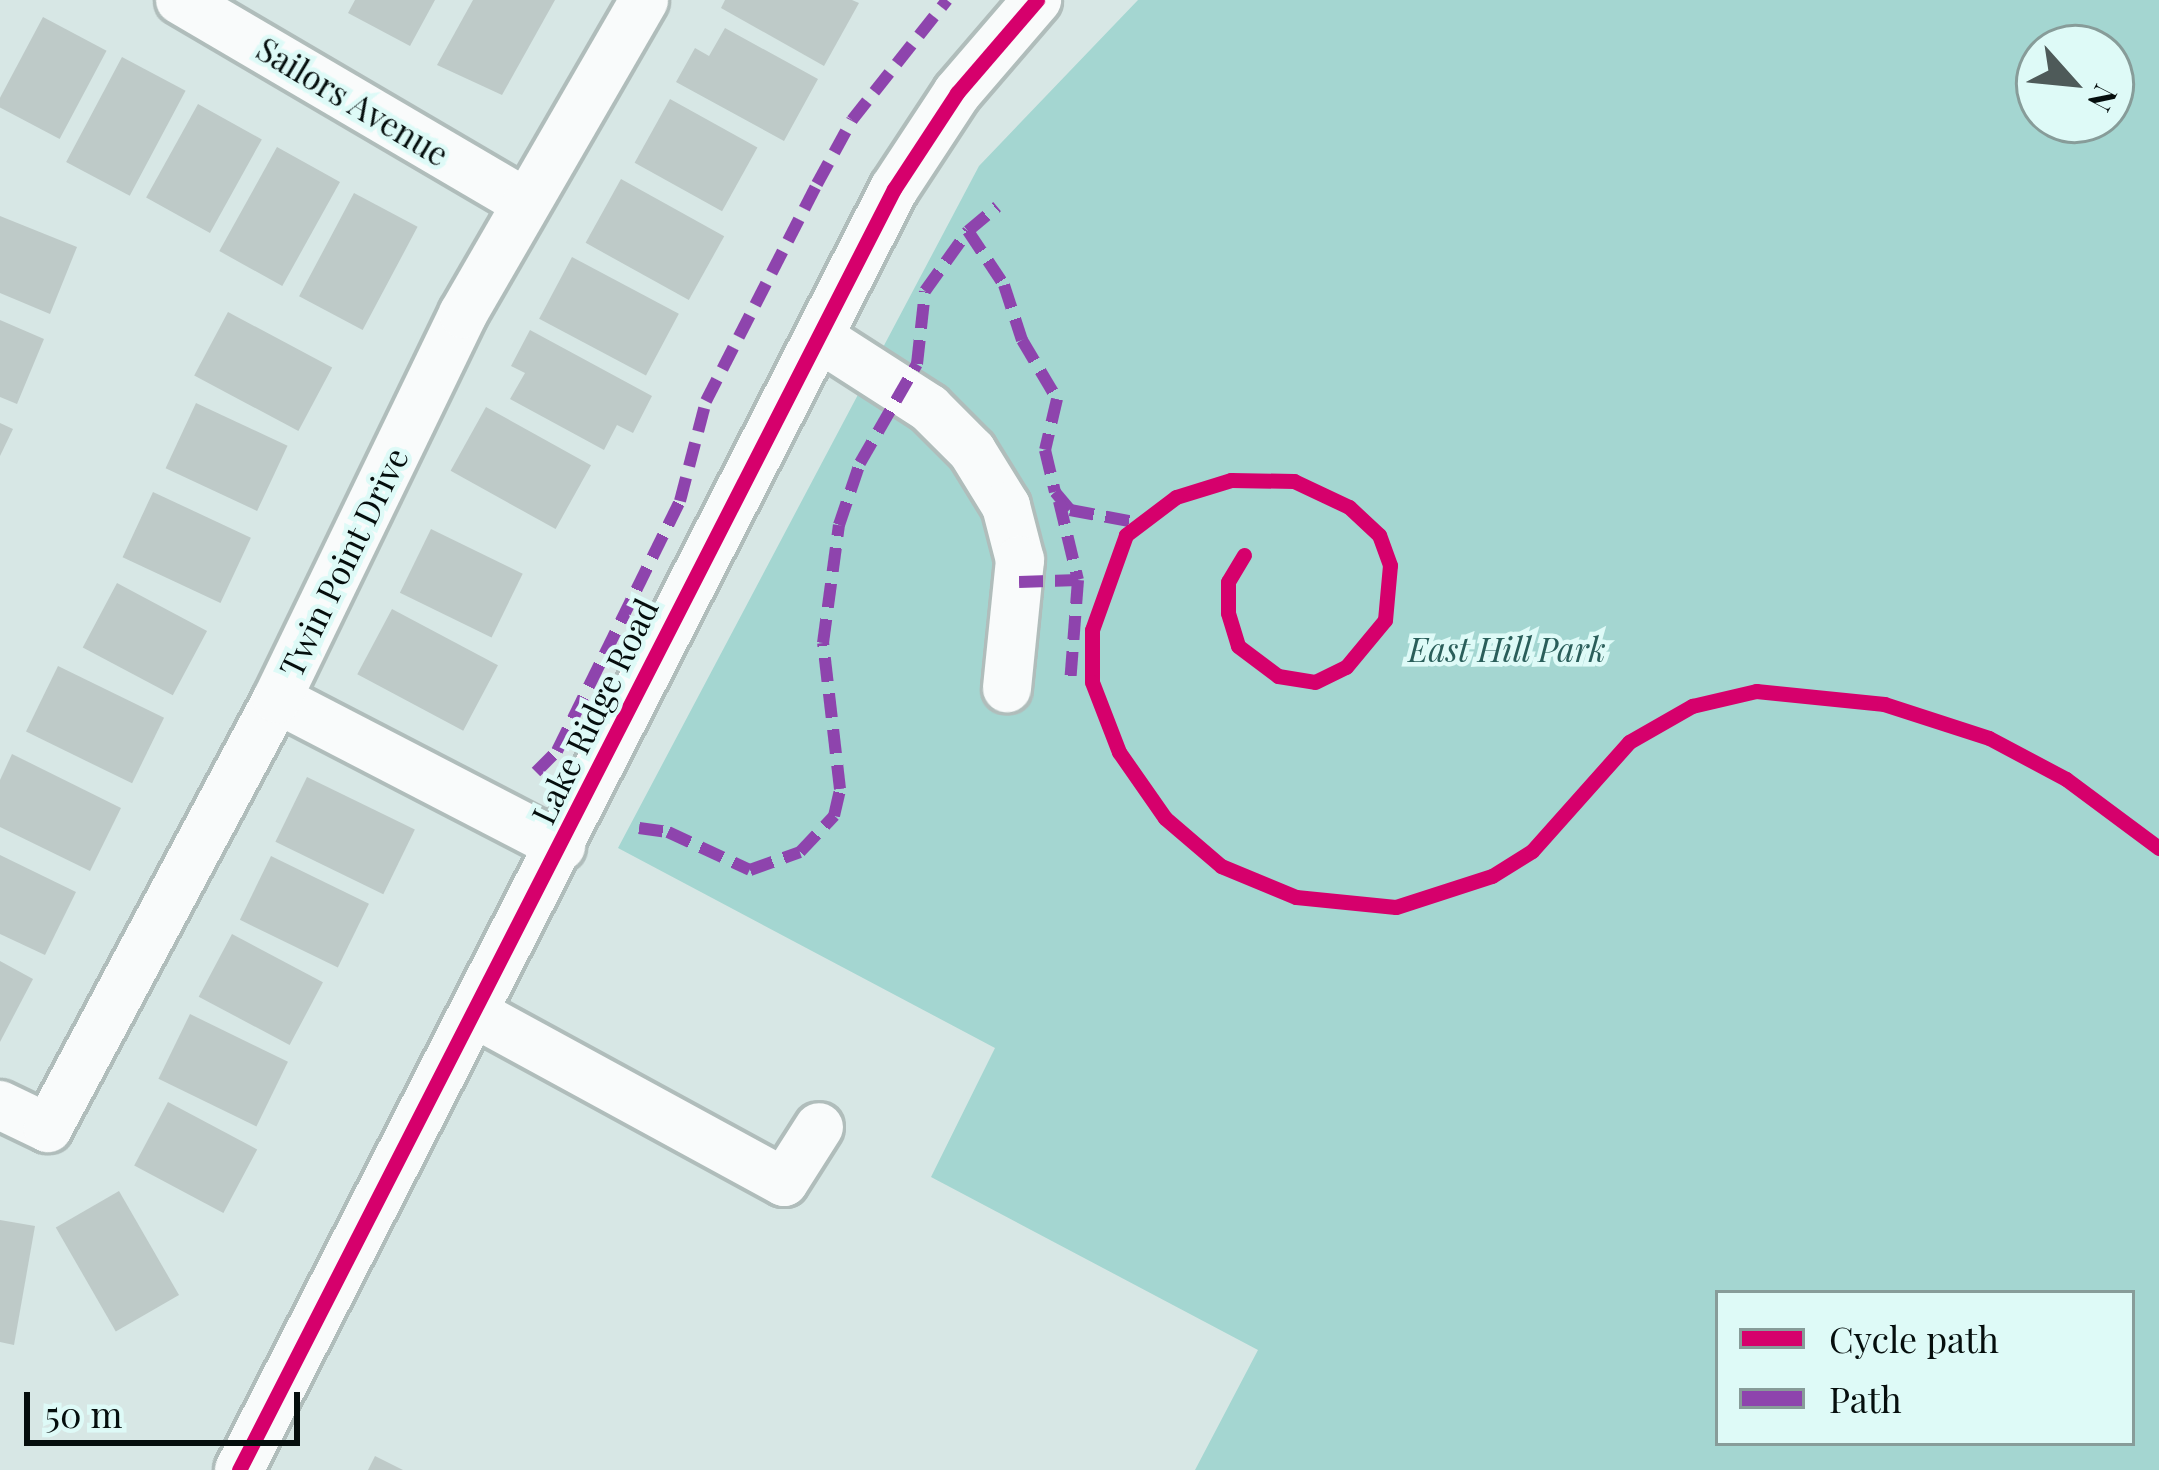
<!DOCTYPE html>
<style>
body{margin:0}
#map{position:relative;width:2159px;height:1470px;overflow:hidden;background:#d7e7e5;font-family:"Playfair Display",serif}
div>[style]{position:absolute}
.green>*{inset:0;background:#a4d6d1}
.building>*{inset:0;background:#becac8;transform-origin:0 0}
.roads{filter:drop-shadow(3px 0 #b0bdbb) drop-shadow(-3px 0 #b0bdbb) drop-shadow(0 3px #b0bdbb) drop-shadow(0 -3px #b0bdbb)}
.minor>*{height:48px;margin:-24px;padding:0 24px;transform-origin:24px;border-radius:24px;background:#f9fbfb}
.quiet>*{height:12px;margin-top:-6px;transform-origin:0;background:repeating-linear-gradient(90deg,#8e44ad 0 24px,transparent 0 36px)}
.cycleway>*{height:15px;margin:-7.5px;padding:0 7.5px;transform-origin:7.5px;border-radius:7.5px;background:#d6006c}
span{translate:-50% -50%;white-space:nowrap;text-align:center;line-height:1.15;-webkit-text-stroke:9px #defaf7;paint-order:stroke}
.street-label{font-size:33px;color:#050e0d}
.park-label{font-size:33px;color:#2a5e5a;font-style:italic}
.legend{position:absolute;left:1715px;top:1290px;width:420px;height:156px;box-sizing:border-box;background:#defaf7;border:3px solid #879c99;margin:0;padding:15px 21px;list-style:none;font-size:36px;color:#050e0d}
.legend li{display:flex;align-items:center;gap:24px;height:60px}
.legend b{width:60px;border:3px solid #879c99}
.north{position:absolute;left:2015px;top:24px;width:120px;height:120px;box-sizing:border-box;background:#defaf7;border:3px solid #879c99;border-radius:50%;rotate:117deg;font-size:33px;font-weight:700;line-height:48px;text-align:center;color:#050e0d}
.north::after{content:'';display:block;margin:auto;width:42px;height:54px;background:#4e5a59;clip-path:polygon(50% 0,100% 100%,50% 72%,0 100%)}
.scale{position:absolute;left:24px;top:1392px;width:276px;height:54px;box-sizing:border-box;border:6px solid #050e0d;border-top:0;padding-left:15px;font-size:36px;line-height:42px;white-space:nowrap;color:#050e0d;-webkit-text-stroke:9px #defaf7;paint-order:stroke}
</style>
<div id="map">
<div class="green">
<i style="clip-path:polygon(evenodd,1138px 0,2159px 0,2159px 1470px,1195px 1470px,1258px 1350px,931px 1177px,995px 1048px,618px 848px,979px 166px,1138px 0,2039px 48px,2111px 48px,2111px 120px,2039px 120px,2039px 48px,1138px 0,1718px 1293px,2132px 1293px,2132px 1443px,1718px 1443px,1718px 1293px)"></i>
</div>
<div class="building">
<i style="clip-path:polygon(355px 0,435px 0,410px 46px,348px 13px)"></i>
<i style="clip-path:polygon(473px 0,555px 0,502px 95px,437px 65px)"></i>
<i style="clip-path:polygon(725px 0,852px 0,859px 3px,824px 66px,721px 8px)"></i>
<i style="left:43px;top:17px;width:72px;height:100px;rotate:28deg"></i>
<i style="clip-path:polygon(725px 28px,818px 79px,784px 141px,676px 82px,695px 48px,709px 56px)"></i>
<i style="left:122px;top:57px;width:72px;height:119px;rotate:28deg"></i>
<i style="left:670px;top:99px;width:100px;height:73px;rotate:29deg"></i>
<i style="left:198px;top:104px;width:73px;height:107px;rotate:29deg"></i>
<i style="left:277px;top:147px;width:72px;height:119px;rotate:29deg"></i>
<i style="left:621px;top:179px;width:118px;height:73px;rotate:29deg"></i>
<i style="left:354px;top:193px;width:72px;height:117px;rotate:28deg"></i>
<i style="clip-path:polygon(0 216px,77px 247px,50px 314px,0 293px)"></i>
<i style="left:572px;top:257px;width:121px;height:70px;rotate:28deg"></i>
<i style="left:228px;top:312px;width:118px;height:72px;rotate:28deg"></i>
<i style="clip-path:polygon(0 320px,44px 339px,17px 404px,0 397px)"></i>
<i style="clip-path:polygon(530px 330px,652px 396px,633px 433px,617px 425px,604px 450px,510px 399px,525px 373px,511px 366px)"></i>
<i style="left:196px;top:403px;width:101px;height:72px;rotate:25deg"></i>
<i style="left:486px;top:407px;width:120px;height:73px;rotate:29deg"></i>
<i style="clip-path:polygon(0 423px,13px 429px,0 456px)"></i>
<i style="left:153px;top:492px;width:108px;height:72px;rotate:25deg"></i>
<i style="left:431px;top:529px;width:102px;height:71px;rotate:26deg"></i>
<i style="left:117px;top:583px;width:102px;height:73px;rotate:28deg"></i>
<i style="left:392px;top:609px;width:120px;height:74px;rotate:28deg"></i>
<i style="left:58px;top:666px;width:118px;height:73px;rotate:26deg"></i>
<i style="clip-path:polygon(12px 754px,121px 808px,90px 871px,0 827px,0 780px)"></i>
<i style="left:307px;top:777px;width:120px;height:72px;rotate:26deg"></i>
<i style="clip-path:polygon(0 855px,76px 892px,45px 955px,0 934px)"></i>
<i style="left:271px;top:856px;width:109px;height:71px;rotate:26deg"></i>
<i style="left:232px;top:934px;width:103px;height:71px;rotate:28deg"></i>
<i style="clip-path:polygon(0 961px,33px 979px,0 1042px)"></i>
<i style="left:190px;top:1014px;width:109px;height:72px;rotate:26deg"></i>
<i style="left:168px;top:1102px;width:101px;height:72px;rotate:28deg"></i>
<i style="left:119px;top:1191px;width:120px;height:73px;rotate:60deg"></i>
<i style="clip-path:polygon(0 1220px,35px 1226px,14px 1345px,0 1342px)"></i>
<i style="clip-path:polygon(375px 1456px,403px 1470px,368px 1470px)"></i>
</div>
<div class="roads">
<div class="minor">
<i style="left:180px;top:0;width:401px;rotate:30.4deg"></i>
<i style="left:820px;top:338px;width:130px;rotate:32.7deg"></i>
<i style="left:929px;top:408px;width:61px;rotate:45deg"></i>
<i style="left:972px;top:451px;width:65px;rotate:58.3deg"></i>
<i style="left:1006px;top:506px;width:56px;rotate:75.5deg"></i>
<i style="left:1020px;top:560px;width:129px;rotate:95.8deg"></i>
<i style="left:277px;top:699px;width:320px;rotate:27.4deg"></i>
<i style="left:474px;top:1013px;width:353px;rotate:28.6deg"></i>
<i style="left:784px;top:1182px;width:65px;rotate:-57.5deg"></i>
<i style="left:0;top:1105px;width:53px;rotate:25.6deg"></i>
<i style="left:48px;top:1128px;width:486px;rotate:-61.9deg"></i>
<i style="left:277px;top:699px;width:428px;rotate:-64.2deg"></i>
<i style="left:463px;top:314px;width:362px;rotate:-60deg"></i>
<i style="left:239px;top:1470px;width:1439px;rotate:-62.92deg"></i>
<i style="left:894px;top:189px;width:115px;rotate:-56.7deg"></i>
<i style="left:957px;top:93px;width:123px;rotate:-49.3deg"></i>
</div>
</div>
<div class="quiet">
<i style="left:968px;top:231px;width:65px;rotate:56.3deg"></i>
<i style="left:1004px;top:285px;width:58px;rotate:71.9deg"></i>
<i style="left:1022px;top:340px;width:69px;rotate:59.3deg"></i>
<i style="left:1057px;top:399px;width:52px;rotate:103.2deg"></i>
<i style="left:1045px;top:450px;width:43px;rotate:76.6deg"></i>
<i style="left:1055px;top:492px;width:23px;rotate:50deg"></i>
<i style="left:1070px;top:510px;width:66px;rotate:10.5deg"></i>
<i style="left:1059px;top:501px;width:81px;rotate:76.5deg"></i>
<i style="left:1078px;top:580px;width:104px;rotate:94.4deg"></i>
<i style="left:1019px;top:582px;width:59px;rotate:-1.9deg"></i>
<i style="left:536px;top:772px;width:30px;rotate:-45deg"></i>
<i style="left:557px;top:751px;width:279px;rotate:-63.8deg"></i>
<i style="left:680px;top:501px;width:103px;rotate:-75.4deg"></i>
<i style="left:706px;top:401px;width:244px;rotate:-62.9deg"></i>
<i style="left:817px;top:184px;width:73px;rotate:-61.3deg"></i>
<i style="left:852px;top:120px;width:153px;rotate:-51.6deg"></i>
<i style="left:639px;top:828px;width:29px;rotate:8deg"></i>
<i style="left:668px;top:832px;width:90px;rotate:24.9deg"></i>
<i style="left:750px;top:870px;width:53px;rotate:-19.8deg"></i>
<i style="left:800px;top:852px;width:50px;rotate:-46.6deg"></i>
<i style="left:834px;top:816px;width:28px;rotate:-77deg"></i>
<i style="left:840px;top:789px;width:147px;rotate:-96.6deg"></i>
<i style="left:823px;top:643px;width:119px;rotate:-82.3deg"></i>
<i style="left:839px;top:525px;width:65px;rotate:-71.3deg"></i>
<i style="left:860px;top:463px;width:114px;rotate:-60.1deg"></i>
<i style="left:917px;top:364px;width:73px;rotate:-83.7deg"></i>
<i style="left:925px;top:291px;width:74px;rotate:-54.4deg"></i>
<i style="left:968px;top:231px;width:38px;rotate:-40deg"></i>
</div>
<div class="cycleway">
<i style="left:1244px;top:555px;width:31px;rotate:121deg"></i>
<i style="left:1228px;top:582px;width:31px;rotate:90deg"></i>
<i style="left:1228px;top:613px;width:34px;rotate:73deg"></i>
<i style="left:1238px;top:646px;width:50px;rotate:36.9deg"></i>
<i style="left:1278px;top:676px;width:37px;rotate:9deg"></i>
<i style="left:1315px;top:682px;width:34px;rotate:-26deg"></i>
<i style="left:1346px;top:667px;width:61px;rotate:-50.3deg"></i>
<i style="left:1385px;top:620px;width:55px;rotate:-84.8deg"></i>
<i style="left:1390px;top:565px;width:32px;rotate:-110deg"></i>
<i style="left:1379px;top:535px;width:41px;rotate:-137deg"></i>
<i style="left:1349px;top:507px;width:61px;rotate:-154.7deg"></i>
<i style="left:1294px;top:481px;width:63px;rotate:-179.1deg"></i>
<i style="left:1231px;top:480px;width:58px;rotate:162.8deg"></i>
<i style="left:1176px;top:497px;width:63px;rotate:142.8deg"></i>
<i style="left:1126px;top:535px;width:101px;rotate:109.7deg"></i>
<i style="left:1092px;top:630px;width:52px;rotate:90deg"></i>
<i style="left:1092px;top:682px;width:75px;rotate:68.9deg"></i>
<i style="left:1119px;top:752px;width:80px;rotate:55.1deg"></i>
<i style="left:1165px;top:818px;width:74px;rotate:40.6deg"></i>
<i style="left:1221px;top:866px;width:81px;rotate:22.5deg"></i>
<i style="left:1296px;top:897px;width:100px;rotate:5.7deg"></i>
<i style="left:1396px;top:907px;width:101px;rotate:-17.9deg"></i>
<i style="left:1492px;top:876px;width:47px;rotate:-32deg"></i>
<i style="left:1532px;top:851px;width:146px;rotate:-48.3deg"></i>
<i style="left:1629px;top:742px;width:73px;rotate:-29.7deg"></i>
<i style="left:1692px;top:706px;width:66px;rotate:-13.2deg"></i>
<i style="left:1756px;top:691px;width:129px;rotate:5.8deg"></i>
<i style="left:1884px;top:704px;width:110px;rotate:17.9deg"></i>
<i style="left:1989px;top:738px;width:87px;rotate:28deg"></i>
<i style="left:2066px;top:779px;width:116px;rotate:36.6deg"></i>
<i style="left:239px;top:1470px;width:1439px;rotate:-62.92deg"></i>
<i style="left:894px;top:189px;width:115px;rotate:-56.7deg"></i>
<i style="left:957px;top:93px;width:123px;rotate:-49.3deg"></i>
</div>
<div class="street-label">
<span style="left:353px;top:101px;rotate:31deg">Sailors Avenue</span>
<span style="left:343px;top:562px;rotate:-64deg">Twin Point Drive</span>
<span style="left:594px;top:711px;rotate:-64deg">Lake Ridge Road</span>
</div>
<div class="park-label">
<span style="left:1507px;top:649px">East Hill Park</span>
</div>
<ul class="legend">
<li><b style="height:15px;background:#d6006c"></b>Cycle path</li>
<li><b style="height:15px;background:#8e44ad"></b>Path</li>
</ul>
<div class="north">N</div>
<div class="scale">50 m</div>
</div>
